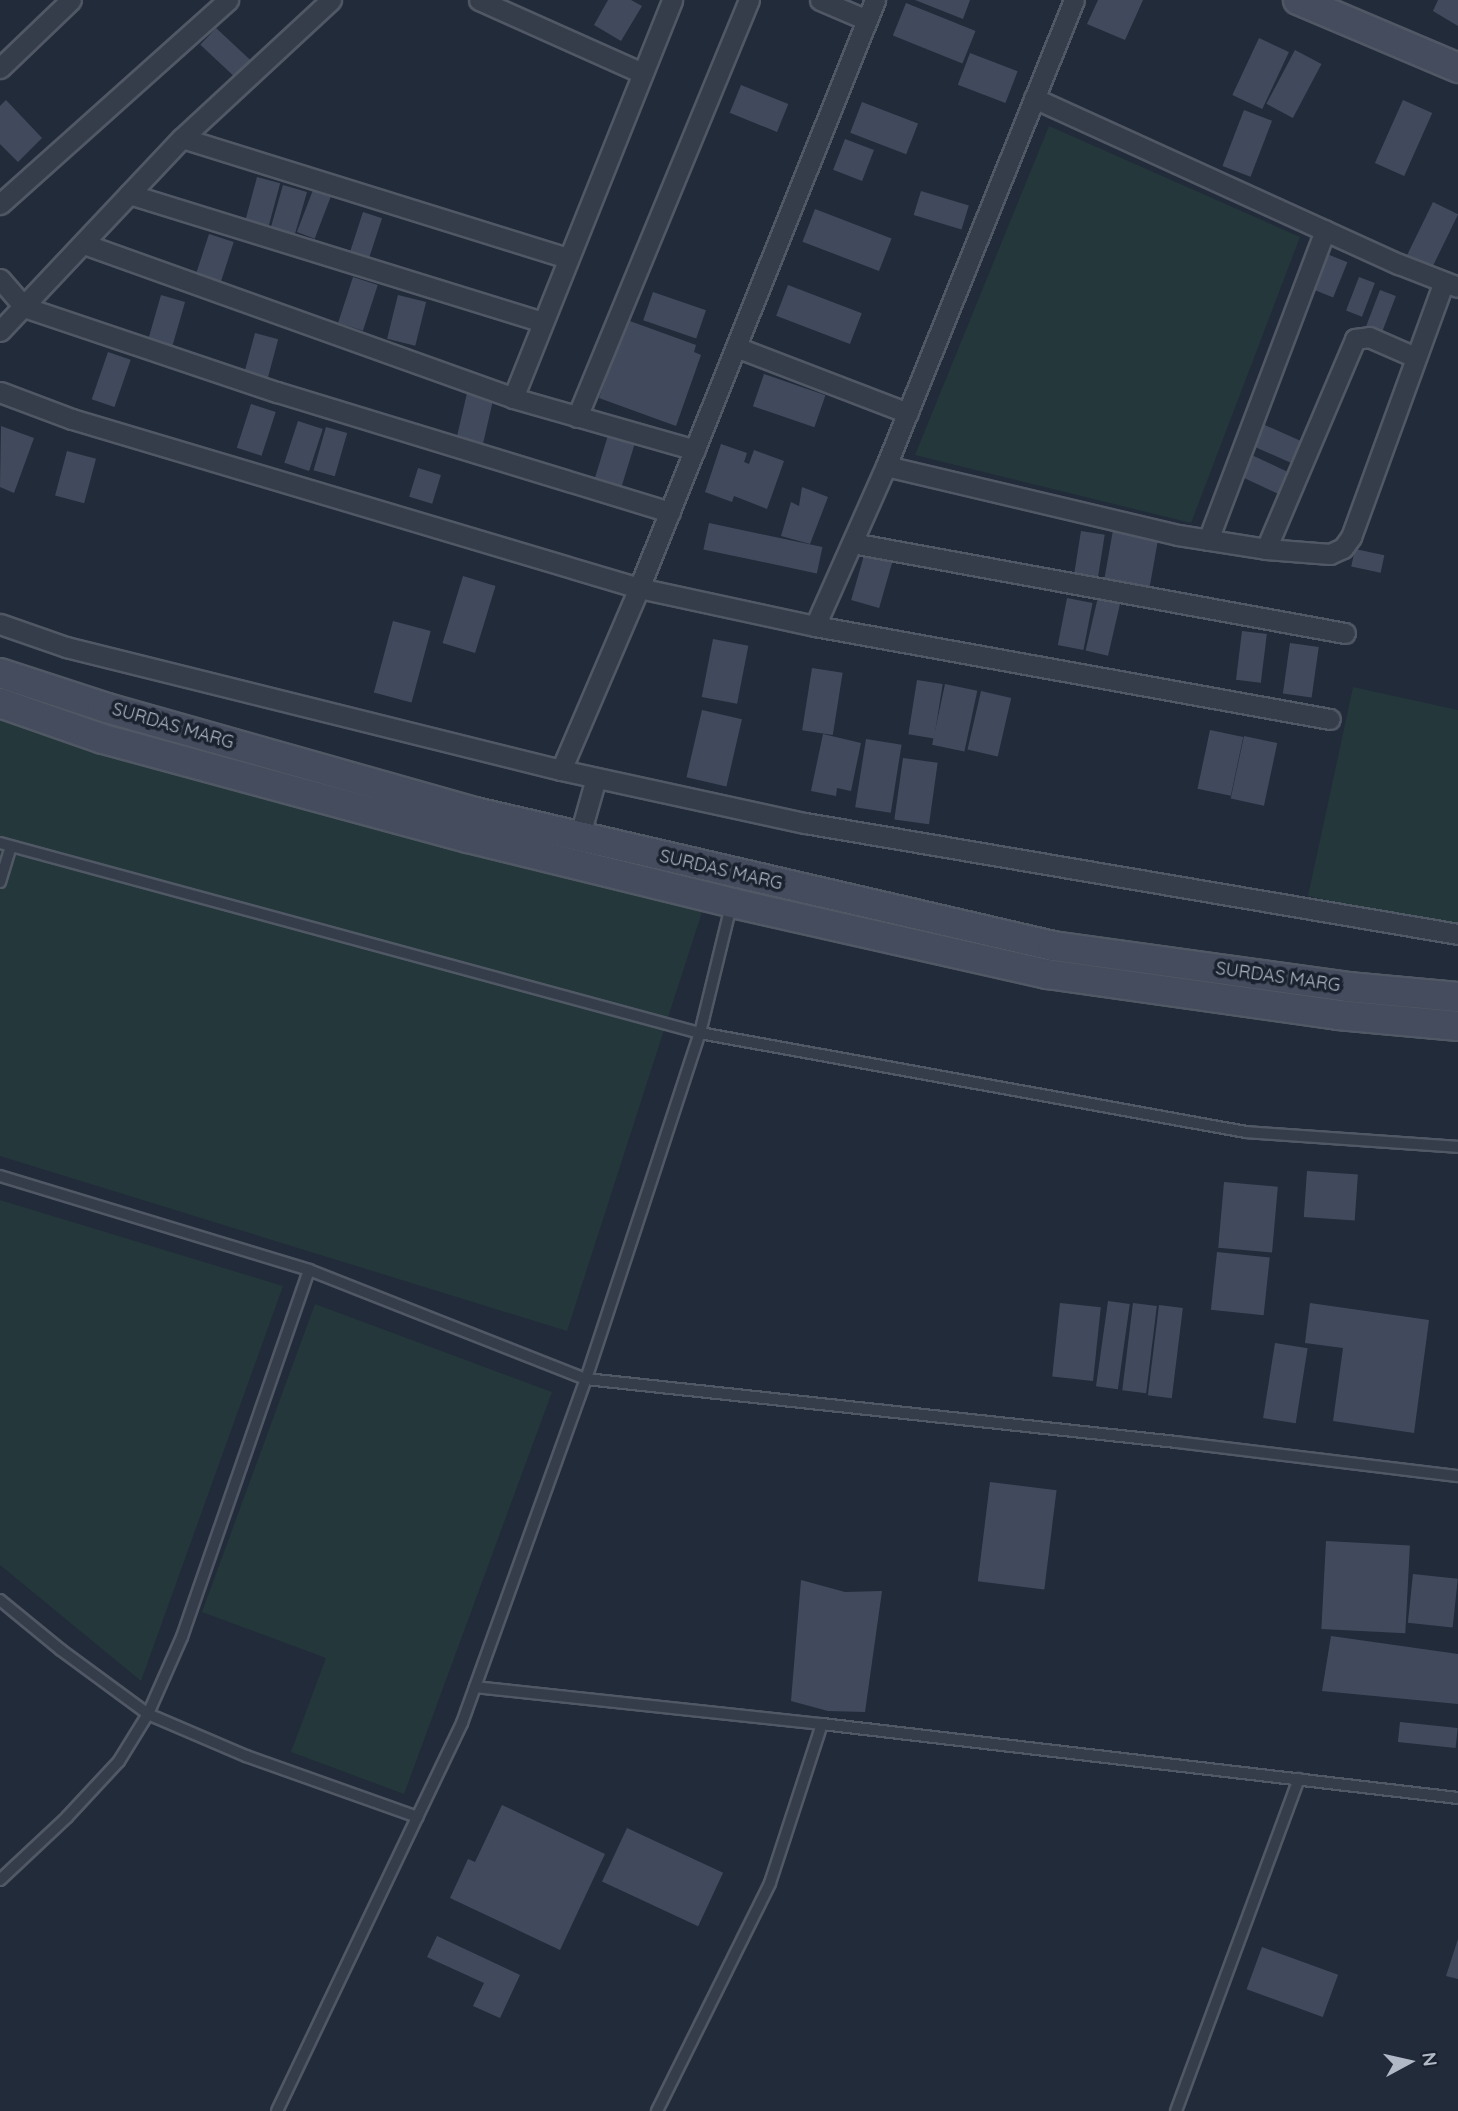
<!DOCTYPE html>
<style>
body{margin:0}
#map{position:relative;width:1458px;height:2111px;overflow:hidden;background:#222b3a;font-family:Quicksand,sans-serif}
div>[style]{position:absolute}
.green>*{inset:0;background:#24373b}
.building>*{inset:0;background:#414a5c;transform-origin:0 0}
.roads{filter:drop-shadow(2px 0 #515865) drop-shadow(-2px 0 #515865) drop-shadow(0 2px #515865) drop-shadow(0 -2px #515865)}
.lane>*{height:10px;margin:-5px;padding:0 5px;transform-origin:5px;border-radius:5px;background:#363d4a}
.street>*{height:19px;margin:-9.5px;padding:0 9.5px;transform-origin:9.5px;border-radius:9.5px;background:#363d4a}
.secondary>*{height:28px;margin:-14px;padding:0 14px;transform-origin:14px;border-radius:14px;background:#444c5d}
span{translate:-50% -50%;white-space:nowrap;text-align:center;line-height:1.15;-webkit-text-stroke:7px #1b222f;paint-order:stroke}
.street-label{font-size:18px;color:#b1b8c6}
.north{position:absolute;left:1374px;top:2027px;width:70px;height:70px;-webkit-text-stroke:5px #1b222f;paint-order:stroke;rotate:82deg;font-size:19px;font-weight:700;line-height:28px;text-align:center;color:#b1b8c6}
.north::after{content:'';display:block;margin:auto;width:24px;height:32px;background:#b1b8c6;clip-path:polygon(50% 0,100% 100%,50% 72%,0 100%)}
</style>
<div id="map">
<div class="green">
<i style="clip-path:polygon(1049px 126px,1300px 237px,1191px 523px,915px 455px)"></i>
<i style="clip-path:polygon(1353px 687px,1458px 710px,1458px 929px,1308px 896px)"></i>
<i style="clip-path:polygon(0 711px,48px 730px,702px 912px,567px 1331px,0 1156px)"></i>
<i style="clip-path:polygon(0 1200px,283px 1286px,141px 1681px,0 1565px)"></i>
<i style="clip-path:polygon(315px 1304px,552px 1392px,404px 1794px,291px 1752px,326px 1658px,202px 1612px)"></i>
</div>
<div class="building">
<i style="clip-path:polygon(608px 0,631px 0,642px 6px,621px 41px,594px 25px)"></i>
<i style="clip-path:polygon(915px 0,970px 0,963px 19px)"></i>
<i style="clip-path:polygon(1098px 0,1143px 0,1125px 40px,1087px 24px)"></i>
<i style="clip-path:polygon(1438px 0,1458px 0,1458px 26px,1433px 11px)"></i>
<i style="left:906px;top:3px;width:75px;height:35px;rotate:22deg"></i>
<i style="left:216px;top:28px;width:48px;height:23px;rotate:43deg"></i>
<i style="left:1259px;top:38px;width:33px;height:63px;rotate:25deg"></i>
<i style="left:1295px;top:50px;width:30px;height:61px;rotate:28deg"></i>
<i style="left:970px;top:53px;width:51px;height:34px;rotate:21deg"></i>
<i style="left:741px;top:85px;width:51px;height:30px;rotate:22deg"></i>
<i style="clip-path:polygon(6px 100px,42px 138px,18px 162px,0 144px,0 106px)"></i>
<i style="left:1403px;top:100px;width:32px;height:69px;rotate:24deg"></i>
<i style="left:862px;top:102px;width:60px;height:33px;rotate:21deg"></i>
<i style="left:1244px;top:110px;width:30px;height:60px;rotate:21deg"></i>
<i style="left:845px;top:139px;width:31px;height:33px;rotate:21deg"></i>
<i style="left:257px;top:177px;width:24px;height:49px;rotate:15deg"></i>
<i style="left:283px;top:185px;width:25px;height:49px;rotate:16deg"></i>
<i style="left:313px;top:190px;width:19px;height:45px;rotate:21deg"></i>
<i style="left:921px;top:191px;width:50px;height:25px;rotate:17deg"></i>
<i style="left:1433px;top:202px;width:28px;height:59px;rotate:26deg"></i>
<i style="left:815px;top:209px;width:82px;height:35px;rotate:21deg"></i>
<i style="left:363px;top:212px;width:20px;height:46px;rotate:18deg"></i>
<i style="left:209px;top:234px;width:26px;height:44px;rotate:18deg"></i>
<i style="left:1327px;top:254px;width:22px;height:38px;rotate:22deg"></i>
<i style="left:353px;top:277px;width:26px;height:48px;rotate:18deg"></i>
<i style="left:1359px;top:277px;width:17px;height:36px;rotate:21deg"></i>
<i style="left:788px;top:285px;width:79px;height:33px;rotate:21deg"></i>
<i style="left:1380px;top:290px;width:17px;height:43px;rotate:21deg"></i>
<i style="left:653px;top:292px;width:56px;height:30px;rotate:19deg"></i>
<i style="left:161px;top:295px;width:25px;height:50px;rotate:16deg"></i>
<i style="left:398px;top:295px;width:29px;height:45px;rotate:14deg"></i>
<i style="clip-path:polygon(627px 320px,696px 345px,694px 352px,701px 355px,676px 426px,599px 398px)"></i>
<i style="left:255px;top:333px;width:24px;height:44px;rotate:15deg"></i>
<i style="left:108px;top:352px;width:24px;height:50px;rotate:19deg"></i>
<i style="left:764px;top:374px;width:65px;height:34px;rotate:19deg"></i>
<i style="left:467px;top:393px;width:27px;height:50px;rotate:13deg"></i>
<i style="left:251px;top:404px;width:26px;height:46px;rotate:18deg"></i>
<i style="left:298px;top:421px;width:26px;height:44px;rotate:18deg"></i>
<i style="left:1258px;top:422px;width:55px;height:24px;rotate:24deg"></i>
<i style="clip-path:polygon(1px 426px,34px 438px,14px 493px,0 487px)"></i>
<i style="left:326px;top:427px;width:22px;height:45px;rotate:16deg"></i>
<i style="left:609px;top:432px;width:28px;height:51px;rotate:17deg"></i>
<i style="clip-path:polygon(721px 444px,747px 453px,744px 462px,749px 464px,754px 450px,784px 461px,767px 509px,734px 496px,732px 502px,705px 492px)"></i>
<i style="left:67px;top:451px;width:30px;height:46px;rotate:15deg"></i>
<i style="left:1243px;top:451px;width:53px;height:24px;rotate:25deg"></i>
<i style="left:418px;top:468px;width:24px;height:30px;rotate:17deg"></i>
<i style="clip-path:polygon(802px 487px,828px 497px,810px 544px,781px 536px,791px 502px,799px 506px)"></i>
<i style="left:709px;top:523px;width:116px;height:27px;rotate:12deg"></i>
<i style="left:1113px;top:530px;width:46px;height:54px;rotate:10deg"></i>
<i style="left:1081px;top:531px;width:24px;height:53px;rotate:9deg"></i>
<i style="left:1355px;top:549px;width:30px;height:18px;rotate:12deg"></i>
<i style="left:865px;top:552px;width:29px;height:50px;rotate:16deg"></i>
<i style="left:463px;top:576px;width:34px;height:70px;rotate:17deg"></i>
<i style="left:1098px;top:597px;width:23px;height:55px;rotate:13deg"></i>
<i style="left:1067px;top:598px;width:26px;height:48px;rotate:11deg"></i>
<i style="left:393px;top:621px;width:39px;height:74px;rotate:15deg"></i>
<i style="left:1242px;top:631px;width:25px;height:49px;rotate:7deg"></i>
<i style="left:713px;top:639px;width:36px;height:59px;rotate:11deg"></i>
<i style="left:1290px;top:643px;width:29px;height:51px;rotate:8deg"></i>
<i style="left:812px;top:668px;width:31px;height:63px;rotate:9deg"></i>
<i style="left:917px;top:680px;width:26px;height:55px;rotate:9deg"></i>
<i style="left:945px;top:684px;width:33px;height:62px;rotate:12deg"></i>
<i style="left:981px;top:691px;width:31px;height:60px;rotate:13deg"></i>
<i style="left:702px;top:710px;width:41px;height:69px;rotate:13deg"></i>
<i style="left:1210px;top:730px;width:34px;height:60px;rotate:12deg"></i>
<i style="clip-path:polygon(823px 734px,861px 743px,851px 791px,837px 788px,836px 796px,811px 791px)"></i>
<i style="left:1244px;top:736px;width:34px;height:64px;rotate:12deg"></i>
<i style="left:866px;top:739px;width:36px;height:69px;rotate:9deg"></i>
<i style="left:903px;top:758px;width:35px;height:62px;rotate:8deg"></i>
<i style="left:1307px;top:1171px;width:51px;height:46px;rotate:4deg"></i>
<i style="left:1224px;top:1182px;width:54px;height:66px;rotate:5deg"></i>
<i style="left:1217px;top:1252px;width:53px;height:58px;rotate:6deg"></i>
<i style="left:1108px;top:1301px;width:22px;height:86px;rotate:8deg"></i>
<i style="left:1060px;top:1303px;width:41px;height:74px;rotate:6deg"></i>
<i style="left:1133px;top:1303px;width:24px;height:88px;rotate:7deg"></i>
<i style="clip-path:polygon(1310px 1303px,1429px 1320px,1414px 1433px,1333px 1421px,1343px 1348px,1305px 1343px)"></i>
<i style="left:1159px;top:1305px;width:24px;height:91px;rotate:7deg"></i>
<i style="left:1275px;top:1343px;width:33px;height:76px;rotate:9deg"></i>
<i style="left:990px;top:1482px;width:67px;height:100px;rotate:7deg"></i>
<i style="left:1326px;top:1541px;width:84px;height:88px;rotate:3deg"></i>
<i style="left:1413px;top:1574px;width:45px;height:49px;rotate:6deg"></i>
<i style="clip-path:polygon(801px 1580px,845px 1592px,882px 1591px,865px 1712px,828px 1711px,791px 1701px)"></i>
<i style="clip-path:polygon(1331px 1636px,1458px 1654px,1458px 1704px,1322px 1691px)"></i>
<i style="left:1400px;top:1722px;width:58px;height:20px;rotate:6deg"></i>
<i style="clip-path:polygon(502px 1805px,605px 1854px,560px 1950px,450px 1898px,468px 1859px,475px 1862px)"></i>
<i style="left:627px;top:1828px;width:106px;height:59px;rotate:25deg"></i>
<i style="clip-path:polygon(437px 1936px,520px 1975px,500px 2018px,473px 2006px,484px 1983px,427px 1957px)"></i>
<i style="clip-path:polygon(1458px 1939px,1458px 1979px,1446px 1976px)"></i>
<i style="left:1262px;top:1947px;width:81px;height:45px;rotate:20deg"></i>
</div>
<div class="roads">
<div class="lane">
<i style="left:0;top:843px;width:725px;rotate:15.19deg"></i>
<i style="left:700px;top:1033px;width:555px;rotate:10.28deg"></i>
<i style="left:1246px;top:1132px;width:213px;rotate:4deg"></i>
<i style="left:0;top:882px;width:37px;rotate:-73deg"></i>
<i style="left:0;top:1176px;width:323px;rotate:16.9deg"></i>
<i style="left:309px;top:1270px;width:298px;rotate:21.5deg"></i>
<i style="left:586px;top:1379px;width:593px;rotate:6.09deg"></i>
<i style="left:1176px;top:1442px;width:284px;rotate:6.9deg"></i>
<i style="left:0;top:1600px;width:79px;rotate:39.3deg"></i>
<i style="left:61px;top:1650px;width:108px;rotate:36.3deg"></i>
<i style="left:148px;top:1714px;width:107px;rotate:23.2deg"></i>
<i style="left:246px;top:1756px;width:182px;rotate:19.6deg"></i>
<i style="left:475px;top:1687px;width:349px;rotate:6.1deg"></i>
<i style="left:822px;top:1724px;width:640px;rotate:6.64deg"></i>
<i style="left:0;top:1880px;width:92px;rotate:-43.2deg"></i>
<i style="left:67px;top:1817px;width:76px;rotate:-47.1deg"></i>
<i style="left:119px;top:1761px;width:55px;rotate:-58.3deg"></i>
<i style="left:148px;top:1714px;width:84px;rotate:-66.2deg"></i>
<i style="left:182px;top:1637px;width:388px;rotate:-70.9deg"></i>
<i style="left:277px;top:2111px;width:430px;rotate:-64.5deg"></i>
<i style="left:462px;top:1723px;width:366px;rotate:-70.2deg"></i>
<i style="left:586px;top:1379px;width:364px;rotate:-71.8deg"></i>
<i style="left:700px;top:1033px;width:131px;rotate:-76.3deg"></i>
<i style="left:657px;top:2111px;width:254px;rotate:-63.6deg"></i>
<i style="left:770px;top:1883px;width:167px;rotate:-71.9deg"></i>
<i style="left:1176px;top:2111px;width:354px;rotate:-69.7deg"></i>
</div>
<div class="street">
<i style="left:479px;top:0;width:179px;rotate:24.1deg"></i>
<i style="left:820px;top:0;width:51px;rotate:23.1deg"></i>
<i style="left:0;top:68px;width:98px;rotate:-43.8deg"></i>
<i style="left:1034px;top:98px;width:401px;rotate:24.5deg"></i>
<i style="left:1399px;top:264px;width:63px;rotate:21.3deg"></i>
<i style="left:182px;top:138px;width:404px;rotate:17.3deg"></i>
<i style="left:129px;top:194px;width:433px;rotate:17.2deg"></i>
<i style="left:0;top:204px;width:306px;rotate:-41.8deg"></i>
<i style="left:84px;top:244px;width:456px;rotate:19.7deg"></i>
<i style="left:513px;top:398px;width:189px;rotate:15.9deg"></i>
<i style="left:0;top:279px;width:37px;rotate:49deg"></i>
<i style="left:24px;top:307px;width:267px;rotate:18.6deg"></i>
<i style="left:277px;top:392px;width:411px;rotate:17deg"></i>
<i style="left:0;top:331px;width:265px;rotate:-46.7deg"></i>
<i style="left:182px;top:138px;width:203px;rotate:-42.8deg"></i>
<i style="left:736px;top:347px;width:184px;rotate:21deg"></i>
<i style="left:0;top:392px;width:77px;rotate:20.6deg"></i>
<i style="left:72px;top:419px;width:592px;rotate:16.6deg"></i>
<i style="left:639px;top:588px;width:180px;rotate:12.2deg"></i>
<i style="left:815px;top:626px;width:523px;rotate:10.24deg"></i>
<i style="left:513px;top:398px;width:429px;rotate:-68.2deg"></i>
<i style="left:577px;top:417px;width:451px;rotate:-67.6deg"></i>
<i style="left:886px;top:466px;width:300px;rotate:13.3deg"></i>
<i style="left:1178px;top:535px;width:89px;rotate:9deg"></i>
<i style="left:1266px;top:549px;width:64px;rotate:4.5deg"></i>
<i style="left:1330px;top:554px;width:14px;rotate:-25deg"></i>
<i style="left:1343px;top:548px;width:14px;rotate:-54deg"></i>
<i style="left:1351px;top:537px;width:271px;rotate:-70deg"></i>
<i style="left:1208px;top:540px;width:331px;rotate:-69.3deg"></i>
<i style="left:852px;top:543px;width:501px;rotate:10.35deg"></i>
<i style="left:1266px;top:549px;width:228px;rotate:-67deg"></i>
<i style="left:1355px;top:339px;width:14px;rotate:-8deg"></i>
<i style="left:1369px;top:337px;width:50px;rotate:23.5deg"></i>
<i style="left:0;top:624px;width:70px;rotate:19.2deg"></i>
<i style="left:66px;top:647px;width:510px;rotate:13.95deg"></i>
<i style="left:561px;top:770px;width:250px;rotate:12.3deg"></i>
<i style="left:805px;top:823px;width:662px;rotate:9.65deg"></i>
<i style="left:815px;top:626px;width:175px;rotate:-66.1deg"></i>
<i style="left:886px;top:466px;width:502px;rotate:-68.03deg"></i>
<i style="left:561px;top:770px;width:198px;rotate:-66.8deg"></i>
<i style="left:639px;top:588px;width:634px;rotate:-68.13deg"></i>
<i style="left:579px;top:838px;width:62px;rotate:-74.2deg"></i>
</div>
<div class="secondary">
<i style="left:1298px;top:0;width:174px;rotate:23deg"></i>
<i style="left:0;top:673px;width:113px;rotate:18.1deg"></i>
<i style="left:107px;top:708px;width:382px;rotate:15.8deg"></i>
<i style="left:475px;top:812px;width:593px;rotate:13.05deg"></i>
<i style="left:1053px;top:946px;width:298px;rotate:7.9deg"></i>
<i style="left:1348px;top:987px;width:110px;rotate:5.2deg"></i>
<i style="left:0;top:703px;width:109px;rotate:19.3deg"></i>
<i style="left:103px;top:739px;width:378px;rotate:15.2deg"></i>
<i style="left:468px;top:838px;width:272px;rotate:13.8deg"></i>
<i style="left:732px;top:903px;width:323px;rotate:12.7deg"></i>
<i style="left:1047px;top:974px;width:294px;rotate:8deg"></i>
<i style="left:1338px;top:1015px;width:121px;rotate:5.2deg"></i>
</div>
</div>
<div class="street-label">
<span style="left:173px;top:726px;rotate:16deg">SURDAS MARG</span>
<span style="left:721px;top:870px;rotate:13deg">SURDAS MARG</span>
<span style="left:1278px;top:977px;rotate:8deg">SURDAS MARG</span>
</div>
<div class="north">N</div>
</div>
